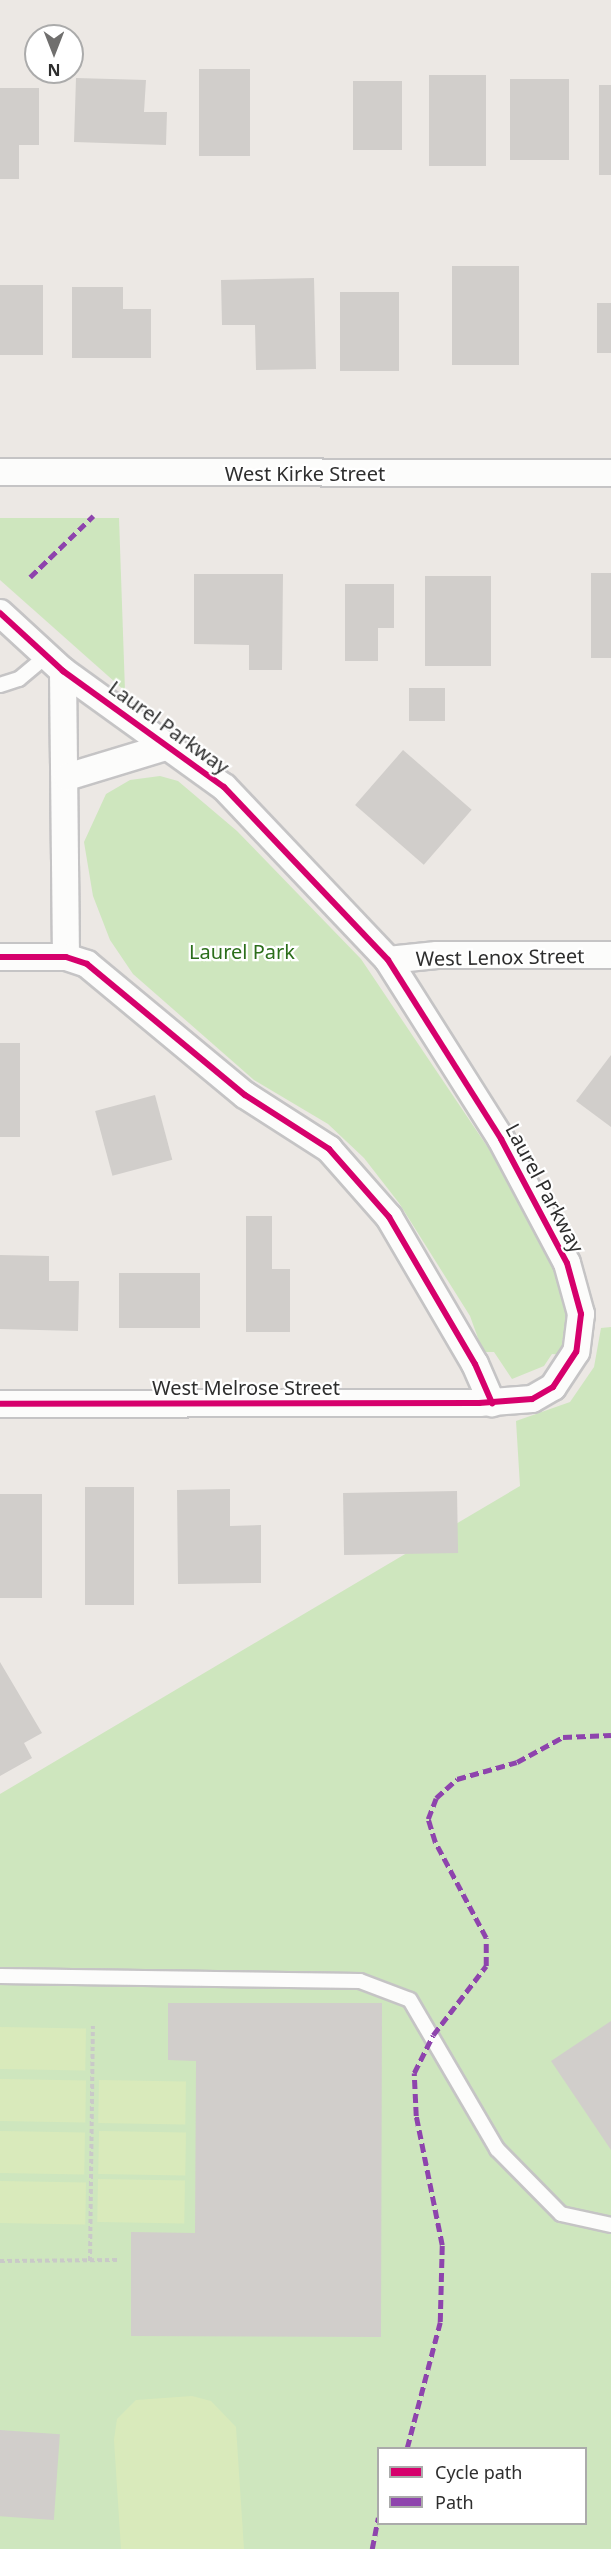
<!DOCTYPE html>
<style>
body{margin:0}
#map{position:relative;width:611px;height:2549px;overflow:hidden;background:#ece8e4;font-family:"Noto Sans",sans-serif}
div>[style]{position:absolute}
.green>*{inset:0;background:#cee6be}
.pitch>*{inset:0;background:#d9eabb;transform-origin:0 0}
.building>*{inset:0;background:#d1cecb;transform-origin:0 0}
.path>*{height:4px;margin-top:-2px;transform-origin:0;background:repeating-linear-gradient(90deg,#c9c9c8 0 4.5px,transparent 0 7.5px)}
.roads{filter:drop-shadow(2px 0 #c5c4c5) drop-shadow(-2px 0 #c5c4c5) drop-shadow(0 2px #c5c4c5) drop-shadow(0 -2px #c5c4c5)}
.lane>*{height:14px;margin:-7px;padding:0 7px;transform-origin:7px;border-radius:7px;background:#fcfcfb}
.street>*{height:26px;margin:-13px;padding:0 13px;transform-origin:13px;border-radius:13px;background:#fcfcfb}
.quiet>*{height:4.5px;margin-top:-2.25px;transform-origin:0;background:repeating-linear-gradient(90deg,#8e44ad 0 9px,transparent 0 13.5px)}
.cycleway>*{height:6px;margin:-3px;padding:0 3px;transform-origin:3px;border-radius:3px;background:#d6006c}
span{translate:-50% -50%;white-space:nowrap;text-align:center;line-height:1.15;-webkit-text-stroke:4.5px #fff;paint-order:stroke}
.street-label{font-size:20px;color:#2e2e2e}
.park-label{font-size:20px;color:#2c6e1b}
.legend{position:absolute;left:377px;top:2447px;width:210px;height:78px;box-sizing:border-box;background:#fff;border:2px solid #ababab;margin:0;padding:8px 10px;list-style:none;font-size:18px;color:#2e2e2e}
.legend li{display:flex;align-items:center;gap:12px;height:30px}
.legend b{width:30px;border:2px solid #ababab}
.north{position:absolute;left:24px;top:24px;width:60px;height:60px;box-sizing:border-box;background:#fff;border:2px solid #ababab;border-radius:50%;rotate:180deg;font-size:16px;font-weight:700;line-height:24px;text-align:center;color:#2e2e2e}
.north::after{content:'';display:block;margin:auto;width:21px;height:27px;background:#706f6e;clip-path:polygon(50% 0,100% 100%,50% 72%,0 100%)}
</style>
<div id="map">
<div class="green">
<i style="clip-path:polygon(0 518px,119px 518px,125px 691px,0 580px)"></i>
<i style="clip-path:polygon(160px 776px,178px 781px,237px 831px,361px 959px,495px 1158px,559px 1273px,568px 1331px,562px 1340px,567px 1355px,552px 1354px,544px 1366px,512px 1379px,494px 1352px,483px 1352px,470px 1316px,399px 1203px,364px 1158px,328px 1124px,254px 1080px,133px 974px,110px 940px,93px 896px,84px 842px,106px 794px,130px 780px)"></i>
<i style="clip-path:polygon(evenodd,611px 1327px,611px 2549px,0 2549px,0 1794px,520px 1486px,516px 1421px,570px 1402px,594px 1367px,601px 1328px,611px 1327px,378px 2448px,586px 2448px,586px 2524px,378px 2524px,378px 2448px)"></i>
</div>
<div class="pitch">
<i style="left:0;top:2027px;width:86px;height:42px;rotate:1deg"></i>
<i style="left:0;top:2079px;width:86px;height:42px;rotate:1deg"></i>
<i style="left:99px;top:2080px;width:87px;height:43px;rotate:1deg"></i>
<i style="left:0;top:2131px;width:85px;height:42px;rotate:1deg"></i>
<i style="left:99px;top:2131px;width:87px;height:43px;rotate:1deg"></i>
<i style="left:98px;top:2179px;width:87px;height:43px;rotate:1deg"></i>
<i style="left:0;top:2181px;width:86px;height:42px;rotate:1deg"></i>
<i style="clip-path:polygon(192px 2396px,211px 2401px,236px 2427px,244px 2549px,121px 2549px,114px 2440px,117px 2419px,136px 2400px)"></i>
</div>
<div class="building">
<i style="left:199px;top:69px;width:51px;height:87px"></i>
<i style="left:429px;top:75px;width:57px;height:91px"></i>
<i style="clip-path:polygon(76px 78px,146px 80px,144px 112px,167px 112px,166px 145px,74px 142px)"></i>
<i style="left:510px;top:79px;width:59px;height:81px"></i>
<i style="left:353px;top:81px;width:49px;height:69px"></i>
<i style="left:599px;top:85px;width:12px;height:90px"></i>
<i style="clip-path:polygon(0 88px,39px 88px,39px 145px,19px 145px,19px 179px,0 179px)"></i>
<i style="left:452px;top:266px;width:67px;height:99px"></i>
<i style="clip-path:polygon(314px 278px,316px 369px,256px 370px,255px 325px,222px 325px,221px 280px)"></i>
<i style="left:0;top:285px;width:43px;height:70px"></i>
<i style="clip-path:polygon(72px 287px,123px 287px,123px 309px,151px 309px,151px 358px,72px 358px)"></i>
<i style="left:340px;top:292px;width:59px;height:79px"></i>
<i style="left:597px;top:303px;width:14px;height:50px"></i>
<i style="left:591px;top:573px;width:20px;height:85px"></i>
<i style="clip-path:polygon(194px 574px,283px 574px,282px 670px,249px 670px,249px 645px,194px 644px)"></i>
<i style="left:425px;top:576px;width:66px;height:90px"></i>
<i style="clip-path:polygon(345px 584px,394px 584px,394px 628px,378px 628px,378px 661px,345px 661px)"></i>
<i style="left:409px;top:688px;width:36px;height:33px"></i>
<i style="left:403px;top:750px;width:91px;height:73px;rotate:41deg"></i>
<i style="left:0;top:1043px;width:20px;height:94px"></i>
<i style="clip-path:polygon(611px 1055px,611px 1127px,576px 1101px)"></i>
<i style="left:155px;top:1095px;width:67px;height:62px;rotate:75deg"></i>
<i style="clip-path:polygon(246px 1216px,272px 1216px,272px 1269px,290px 1269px,290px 1332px,246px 1332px)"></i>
<i style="clip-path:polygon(0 1255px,49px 1256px,49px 1281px,79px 1281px,78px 1331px,0 1329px)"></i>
<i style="left:119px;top:1273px;width:81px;height:55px"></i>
<i style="left:85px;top:1487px;width:49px;height:118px"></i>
<i style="clip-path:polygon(230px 1489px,230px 1526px,261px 1525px,261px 1583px,178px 1584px,177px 1490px)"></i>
<i style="left:457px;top:1491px;width:62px;height:114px;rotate:89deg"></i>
<i style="left:0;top:1494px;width:42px;height:104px"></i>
<i style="clip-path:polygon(0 1662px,42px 1733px,24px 1743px,32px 1758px,0 1776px)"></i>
<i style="clip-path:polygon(168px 2003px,382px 2003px,381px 2337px,131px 2336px,131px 2232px,195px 2233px,196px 2061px,168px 2060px)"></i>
<i style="clip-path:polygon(611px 2021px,611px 2150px,551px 2061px)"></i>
<i style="left:0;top:2430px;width:60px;height:86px;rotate:4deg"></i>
</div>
<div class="path">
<i style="left:0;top:2261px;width:117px;rotate:-0.5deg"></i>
<i style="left:90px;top:2261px;width:235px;rotate:-89.3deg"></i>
</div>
<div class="roads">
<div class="lane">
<i style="left:0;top:685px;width:20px;rotate:-18deg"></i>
<i style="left:19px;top:679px;width:35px;rotate:-40deg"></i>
<i style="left:0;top:1976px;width:360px;rotate:0.8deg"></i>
<i style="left:360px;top:1981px;width:53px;rotate:20.8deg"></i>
<i style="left:410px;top:2000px;width:173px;rotate:59.7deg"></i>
<i style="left:497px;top:2149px;width:91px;rotate:45.4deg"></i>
<i style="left:561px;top:2214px;width:51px;rotate:12.4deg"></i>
</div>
<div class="street">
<i style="left:0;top:472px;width:611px;rotate:0.09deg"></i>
<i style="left:0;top:613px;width:86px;rotate:42.6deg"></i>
<i style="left:63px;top:671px;width:198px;rotate:35.8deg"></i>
<i style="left:224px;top:787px;width:238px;rotate:46.5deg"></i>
<i style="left:388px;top:960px;width:212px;rotate:57.7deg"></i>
<i style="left:501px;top:1139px;width:140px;rotate:62deg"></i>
<i style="left:567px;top:1263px;width:53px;rotate:74.6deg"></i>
<i style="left:581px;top:1314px;width:38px;rotate:97deg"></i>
<i style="left:576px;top:1352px;width:42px;rotate:123.3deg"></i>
<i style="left:553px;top:1387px;width:24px;rotate:150deg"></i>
<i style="left:532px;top:1399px;width:53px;rotate:175.7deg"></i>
<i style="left:479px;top:1403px;width:479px;rotate:179.9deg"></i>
<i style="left:63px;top:671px;width:286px;rotate:89.4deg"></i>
<i style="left:67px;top:777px;width:107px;rotate:-16.9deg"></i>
<i style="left:0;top:957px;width:66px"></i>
<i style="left:66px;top:957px;width:22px;rotate:18deg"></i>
<i style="left:87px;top:964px;width:205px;rotate:39.7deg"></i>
<i style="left:245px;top:1095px;width:100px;rotate:32.7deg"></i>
<i style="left:329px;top:1149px;width:91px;rotate:48.6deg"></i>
<i style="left:389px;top:1217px;width:170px;rotate:59.7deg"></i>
<i style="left:475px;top:1364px;width:43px;rotate:66.4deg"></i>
<i style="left:388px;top:960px;width:49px;rotate:-5.8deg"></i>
<i style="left:437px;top:955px;width:174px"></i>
</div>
</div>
<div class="quiet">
<i style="left:30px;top:577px;width:88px;rotate:-44.1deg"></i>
<i style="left:407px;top:2448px;width:130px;rotate:-75.3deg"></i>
<i style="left:440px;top:2322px;width:77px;rotate:-88.5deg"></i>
<i style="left:442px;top:2245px;width:132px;rotate:-101.4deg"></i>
<i style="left:416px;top:2116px;width:43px;rotate:-92.7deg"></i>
<i style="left:414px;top:2073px;width:42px;rotate:-63.4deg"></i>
<i style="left:433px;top:2035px;width:87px;rotate:-52.5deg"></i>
<i style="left:486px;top:1966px;width:28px;rotate:-90deg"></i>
<i style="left:486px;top:1938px;width:109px;rotate:-118deg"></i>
<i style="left:435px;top:1842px;width:24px;rotate:-107deg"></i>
<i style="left:428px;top:1819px;width:22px;rotate:-69deg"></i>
<i style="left:436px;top:1798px;width:28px;rotate:-42deg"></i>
<i style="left:457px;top:1779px;width:62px;rotate:-15.8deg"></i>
<i style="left:517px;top:1762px;width:52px;rotate:-28.5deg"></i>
<i style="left:563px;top:1737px;width:48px;rotate:-2.4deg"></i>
<i style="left:372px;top:2549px;width:32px;rotate:-79deg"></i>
</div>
<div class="cycleway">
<i style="left:0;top:613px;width:86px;rotate:42.6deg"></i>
<i style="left:63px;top:671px;width:198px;rotate:35.8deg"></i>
<i style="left:224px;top:787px;width:238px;rotate:46.5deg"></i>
<i style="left:388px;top:960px;width:212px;rotate:57.7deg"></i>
<i style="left:501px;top:1139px;width:140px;rotate:62deg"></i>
<i style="left:567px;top:1263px;width:53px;rotate:74.6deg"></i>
<i style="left:581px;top:1314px;width:38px;rotate:97deg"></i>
<i style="left:576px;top:1352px;width:42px;rotate:123.3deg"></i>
<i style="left:553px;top:1387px;width:24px;rotate:150deg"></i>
<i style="left:532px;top:1399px;width:53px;rotate:175.7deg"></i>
<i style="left:479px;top:1403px;width:479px;rotate:179.9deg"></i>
<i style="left:0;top:957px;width:66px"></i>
<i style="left:66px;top:957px;width:22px;rotate:18deg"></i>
<i style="left:87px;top:964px;width:205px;rotate:39.7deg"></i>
<i style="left:245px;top:1095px;width:100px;rotate:32.7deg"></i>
<i style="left:329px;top:1149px;width:91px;rotate:48.6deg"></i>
<i style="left:389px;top:1217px;width:170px;rotate:59.7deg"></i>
<i style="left:475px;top:1364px;width:43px;rotate:66.4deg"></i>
</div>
<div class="street-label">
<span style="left:305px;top:473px">West Kirke Street</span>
<span style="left:169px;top:727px;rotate:36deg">Laurel Parkway</span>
<span style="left:500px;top:957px;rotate:-1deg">West Lenox Street</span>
<span style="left:545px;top:1188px;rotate:62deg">Laurel Parkway</span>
<span style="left:246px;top:1387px">West Melrose Street</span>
</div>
<div class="park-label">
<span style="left:242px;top:951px">Laurel Park</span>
</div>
<ul class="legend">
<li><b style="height:8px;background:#d6006c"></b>Cycle path</li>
<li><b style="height:8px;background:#8e44ad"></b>Path</li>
</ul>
<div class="north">N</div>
</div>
